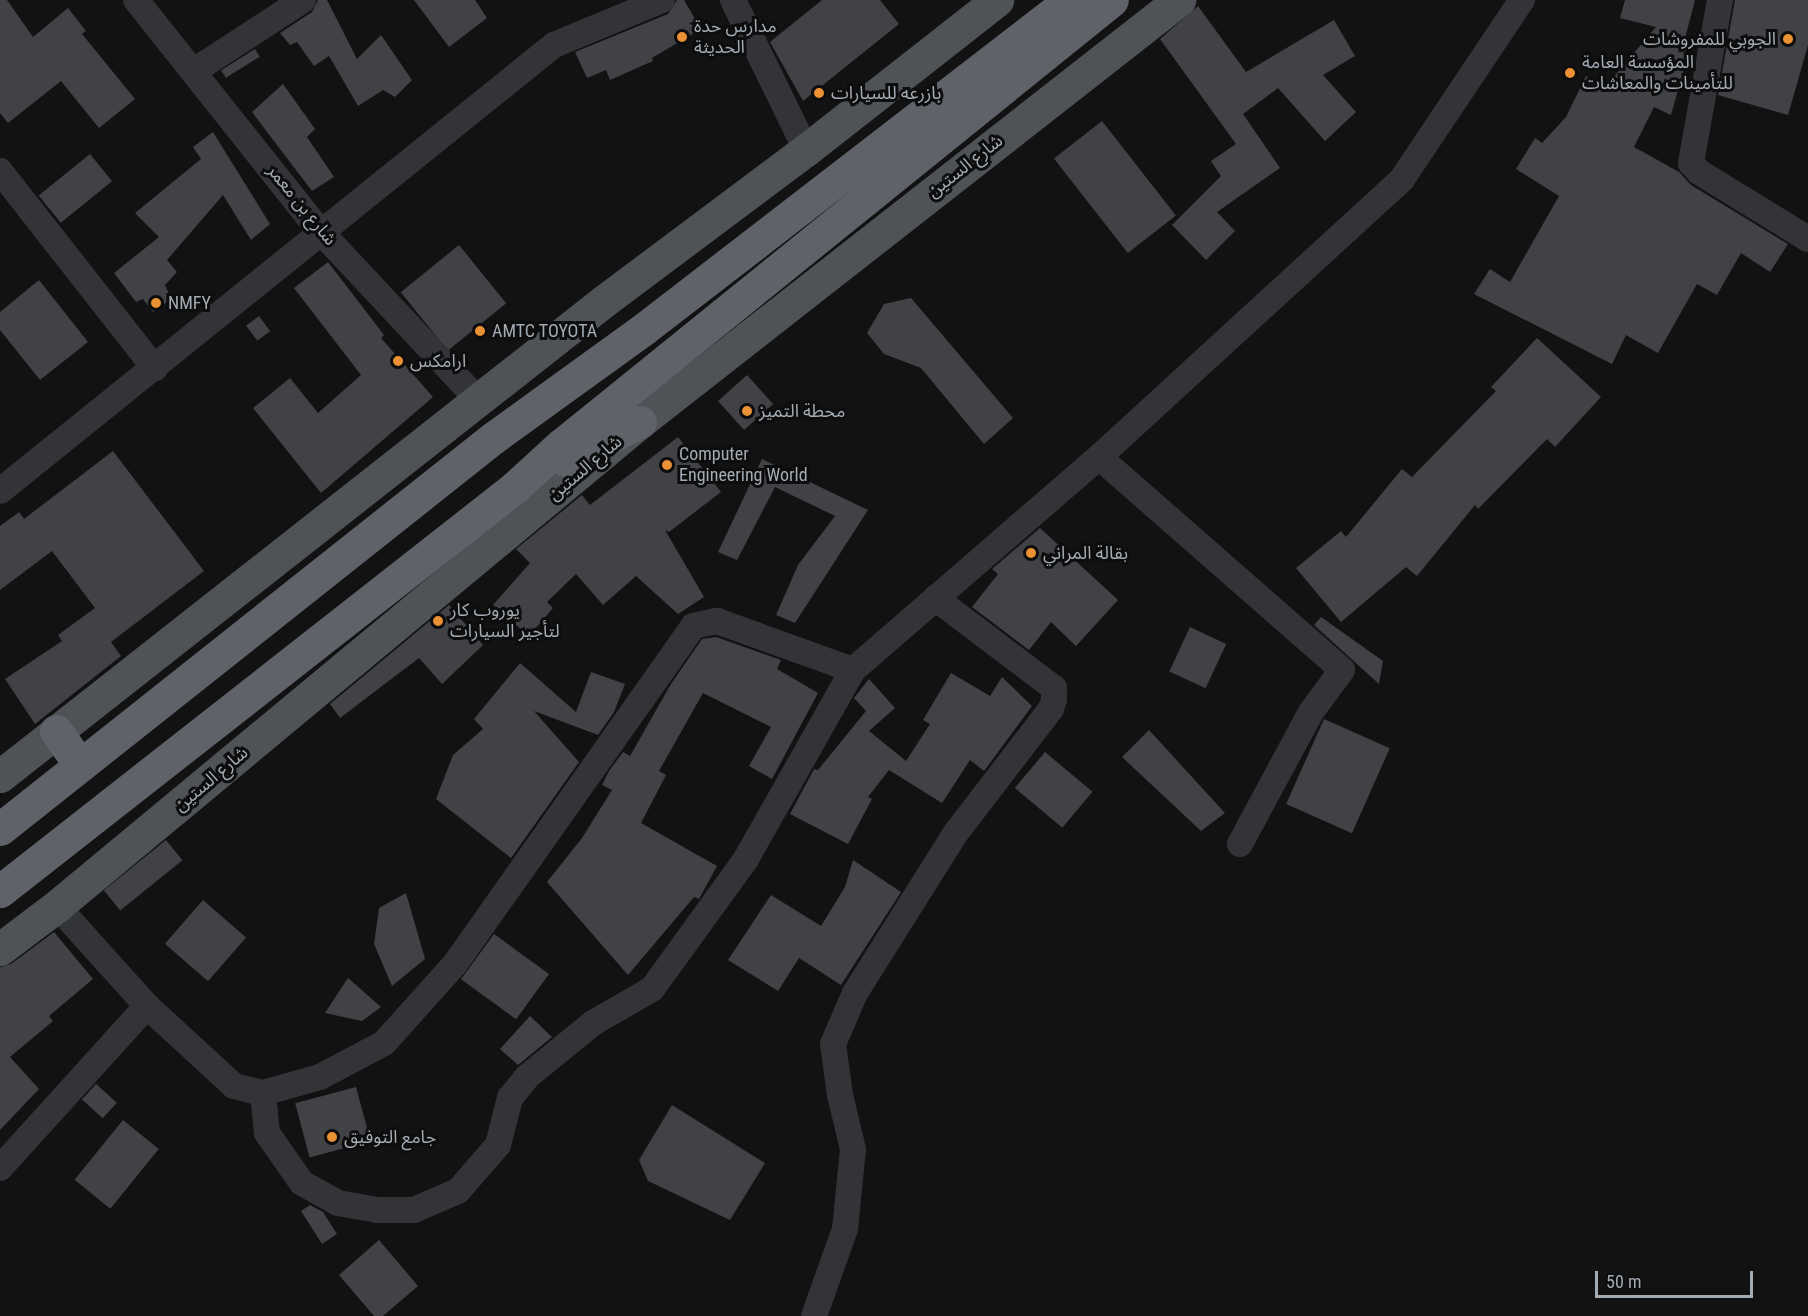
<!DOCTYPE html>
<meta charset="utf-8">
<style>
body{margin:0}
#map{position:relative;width:1808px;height:1316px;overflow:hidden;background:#121213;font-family:"Roboto Condensed","Noto Sans Arabic",sans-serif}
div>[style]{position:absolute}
.building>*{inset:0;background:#414246;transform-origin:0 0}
.street>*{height:26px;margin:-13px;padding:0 13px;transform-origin:13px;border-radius:13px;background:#333438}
.primary>*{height:33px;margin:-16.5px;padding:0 16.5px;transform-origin:16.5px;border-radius:16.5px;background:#4f5257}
.highway>*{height:33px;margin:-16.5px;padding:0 16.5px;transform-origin:16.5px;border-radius:16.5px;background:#5f6369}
.dots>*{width:16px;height:16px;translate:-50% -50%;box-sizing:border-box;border:3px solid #0d0d0e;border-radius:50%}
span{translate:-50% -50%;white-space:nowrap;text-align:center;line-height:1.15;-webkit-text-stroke:6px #0d0d0e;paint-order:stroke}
.poi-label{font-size:18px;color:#a3abb3}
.left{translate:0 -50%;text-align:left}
.right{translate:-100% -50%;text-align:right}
.street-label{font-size:18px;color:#a3abb3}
.scale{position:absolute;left:1595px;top:1271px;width:158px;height:27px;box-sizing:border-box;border:3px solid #a3abb3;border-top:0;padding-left:8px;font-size:18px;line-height:21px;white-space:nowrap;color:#a3abb3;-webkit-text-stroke:4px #0d0d0e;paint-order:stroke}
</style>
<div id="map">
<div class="building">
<i style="clip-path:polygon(0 0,7px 0,33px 37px,68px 8px,86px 31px,82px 34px,135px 99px,99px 128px,61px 81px,8px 123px,0 113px)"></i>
<i style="clip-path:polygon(318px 0,327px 0,357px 59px,381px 35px,412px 80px,395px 97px,383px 90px,358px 106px,329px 56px,314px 66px,297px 42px,290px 45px,280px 33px,312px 12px)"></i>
<i style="clip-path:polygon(414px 0,475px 0,487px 18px,449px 47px)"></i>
<i style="clip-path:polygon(677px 0,684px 0,701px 29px,652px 58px,653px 61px,610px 80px,606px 70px,587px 78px,575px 52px,668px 14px)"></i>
<i style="clip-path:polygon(822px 0,880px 0,899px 24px,803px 101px,770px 42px)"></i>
<i style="clip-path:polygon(1625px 0,1695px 0,1684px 42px,1691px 44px,1671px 115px,1654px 107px,1634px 147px,1679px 172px,1691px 185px,1788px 244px,1770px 272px,1741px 253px,1717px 295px,1697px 284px,1658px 353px,1626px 335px,1612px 364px,1474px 294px,1490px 269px,1510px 282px,1559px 196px,1516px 169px,1535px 138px,1542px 143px,1566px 117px,1586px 76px,1606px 86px,1656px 27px,1620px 18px)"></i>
<i style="clip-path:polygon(1735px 0,1808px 0,1808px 45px,1788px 115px,1718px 95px)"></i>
<i style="clip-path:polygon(1198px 6px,1246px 72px,1334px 20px,1355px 56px,1323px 75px,1356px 112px,1325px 141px,1278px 88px,1243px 114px,1280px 168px,1217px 212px,1235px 231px,1206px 260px,1172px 225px,1221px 176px,1211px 161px,1236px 144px,1160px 39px)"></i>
<i style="left:255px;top:49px;width:9px;height:40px;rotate:58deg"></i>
<i style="clip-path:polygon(283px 84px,315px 129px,307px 137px,334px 177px,312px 191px,252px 112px)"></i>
<i style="left:1102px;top:121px;width:120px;height:61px;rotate:52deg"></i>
<i style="clip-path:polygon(213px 132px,270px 224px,251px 240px,223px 195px,167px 260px,177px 272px,165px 285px,171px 299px,153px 312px,143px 299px,136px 302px,114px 273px,159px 237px,135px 213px,201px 159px,193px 147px)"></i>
<i style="left:90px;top:154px;width:35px;height:66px;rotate:51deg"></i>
<i style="left:459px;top:245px;width:75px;height:75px;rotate:51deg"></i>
<i style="clip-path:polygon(328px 262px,384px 335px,381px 338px,433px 397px,321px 493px,253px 408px,290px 378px,318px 413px,361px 375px,294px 288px)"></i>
<i style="clip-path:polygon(39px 280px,88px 342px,40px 380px,0 330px,0 312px)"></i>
<i style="clip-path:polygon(911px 298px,1013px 418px,984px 444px,921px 368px,884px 354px,867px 333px,884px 304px)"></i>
<i style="left:259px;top:316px;width:19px;height:16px;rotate:54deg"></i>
<i style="clip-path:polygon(1537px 338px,1601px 397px,1555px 447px,1547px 439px,1478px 509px,1475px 505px,1417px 576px,1406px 567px,1341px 622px,1296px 568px,1341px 531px,1346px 537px,1402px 469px,1412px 477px,1496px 391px,1491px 387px)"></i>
<i style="left:747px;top:375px;width:39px;height:39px;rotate:48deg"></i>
<i style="clip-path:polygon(678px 437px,721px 492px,669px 532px,665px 530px,704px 597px,678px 614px,636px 576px,603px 605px,576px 574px,547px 602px,553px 608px,529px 636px,493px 605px,530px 563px,516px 549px,582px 495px,590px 505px)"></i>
<i style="clip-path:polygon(113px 451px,204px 571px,111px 642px,121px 656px,35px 724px,5px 679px,62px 641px,58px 635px,95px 608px,52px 551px,0 590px,0 526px,19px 512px,24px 519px)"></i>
<i style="clip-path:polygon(762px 459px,868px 510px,795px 623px,776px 615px,798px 565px,835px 516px,775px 487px,737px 560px,718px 552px)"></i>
<i style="clip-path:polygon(1040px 528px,1118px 600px,1076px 646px,1051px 622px,1029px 650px,972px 607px,998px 574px,992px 569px)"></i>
<i style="clip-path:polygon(449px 605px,483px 645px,442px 684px,419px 658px,340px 718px,330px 704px)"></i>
<i style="clip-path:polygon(1321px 617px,1383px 661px,1379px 684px,1314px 625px)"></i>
<i style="left:1190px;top:627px;width:40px;height:49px;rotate:25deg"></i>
<i style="clip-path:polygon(716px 637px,781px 660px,777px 669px,818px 693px,772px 779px,749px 766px,771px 727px,703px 693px,659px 771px,666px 775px,641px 823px,717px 866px,699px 899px,694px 897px,628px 975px,547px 882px,582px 838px,612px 790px,602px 785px,609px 771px,623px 752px,630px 756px,671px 684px,702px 639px)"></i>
<i style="clip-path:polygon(520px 663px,576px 712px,591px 672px,625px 684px,614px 712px,598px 735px,534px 711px,579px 762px,511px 858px,436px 799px,453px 755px,483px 729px,474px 719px)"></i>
<i style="clip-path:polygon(951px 673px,990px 696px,1002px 677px,1032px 706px,984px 771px,970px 760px,942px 803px,889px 770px,868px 797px,872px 799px,848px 844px,790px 814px,814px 769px,818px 770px,866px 711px,854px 698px,869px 679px,895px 708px,869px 731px,906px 761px,930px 724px,923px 720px)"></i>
<i style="left:1324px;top:719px;width:72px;height:93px;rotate:24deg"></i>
<i style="clip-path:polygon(1149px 730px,1225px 813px,1201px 831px,1122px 757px)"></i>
<i style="left:1045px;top:752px;width:62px;height:47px;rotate:40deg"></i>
<i style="left:166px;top:840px;width:26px;height:80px;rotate:51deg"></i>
<i style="clip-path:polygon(853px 860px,901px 892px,841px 985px,799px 958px,778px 991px,728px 960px,771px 895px,821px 926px,845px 887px)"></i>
<i style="clip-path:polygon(406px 893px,425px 959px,392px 986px,374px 944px,379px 908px)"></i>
<i style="left:203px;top:900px;width:57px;height:58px;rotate:41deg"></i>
<i style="clip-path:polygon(54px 932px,93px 979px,49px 1016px,53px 1021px,10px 1057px,39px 1089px,0 1130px,0 967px,11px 964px)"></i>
<i style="left:494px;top:934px;width:68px;height:56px;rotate:36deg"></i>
<i style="clip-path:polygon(348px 978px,381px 1007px,362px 1021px,325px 1013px)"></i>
<i style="clip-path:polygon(530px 1016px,552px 1037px,518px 1065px,500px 1049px)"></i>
<i style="left:96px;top:1084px;width:28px;height:21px;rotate:42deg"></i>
<i style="left:356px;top:1087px;width:56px;height:63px;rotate:75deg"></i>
<i style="clip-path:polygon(672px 1105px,765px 1163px,730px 1220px,648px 1181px,639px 1160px)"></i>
<i style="left:123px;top:1120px;width:46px;height:77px;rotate:39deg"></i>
<i style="clip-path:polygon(310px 1205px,323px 1212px,337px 1234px,322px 1244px,301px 1211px)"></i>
<i style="clip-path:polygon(379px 1240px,418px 1286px,383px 1316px,374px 1316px,339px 1275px)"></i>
</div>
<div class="street">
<i style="left:136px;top:0;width:295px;rotate:51.5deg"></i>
<i style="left:320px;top:231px;width:233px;rotate:46.9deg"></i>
<i style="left:733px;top:0;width:167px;rotate:64deg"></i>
<i style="left:1720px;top:0;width:166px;rotate:100.1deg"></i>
<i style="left:1691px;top:163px;width:12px;rotate:48deg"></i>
<i style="left:1699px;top:172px;width:128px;rotate:31.6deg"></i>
<i style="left:194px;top:71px;width:130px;rotate:-33.1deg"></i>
<i style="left:0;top:171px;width:251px;rotate:51.9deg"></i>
<i style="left:1099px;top:457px;width:323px;rotate:41.2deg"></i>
<i style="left:1342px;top:670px;width:52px;rotate:126.4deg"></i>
<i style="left:1311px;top:712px;width:150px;rotate:118.3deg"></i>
<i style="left:0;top:491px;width:711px;rotate:-38.84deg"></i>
<i style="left:554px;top:45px;width:117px;rotate:-22.6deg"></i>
<i style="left:57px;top:906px;width:135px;rotate:48deg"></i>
<i style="left:147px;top:1006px;width:118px;rotate:42.6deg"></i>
<i style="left:234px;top:1086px;width:30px;rotate:14deg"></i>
<i style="left:263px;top:1093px;width:59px;rotate:-15.7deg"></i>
<i style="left:320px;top:1077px;width:72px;rotate:-28deg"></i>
<i style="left:384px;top:1043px;width:106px;rotate:-48.1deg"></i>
<i style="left:455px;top:964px;width:413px;rotate:-54.8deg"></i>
<i style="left:693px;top:626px;width:25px;rotate:-12deg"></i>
<i style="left:717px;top:621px;width:145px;rotate:19.8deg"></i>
<i style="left:853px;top:670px;width:325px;rotate:-40.9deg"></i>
<i style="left:1099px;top:457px;width:411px;rotate:-42.5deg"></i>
<i style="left:1402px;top:179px;width:216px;rotate:-56.2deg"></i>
<i style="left:263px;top:1093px;width:40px;rotate:84.3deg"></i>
<i style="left:267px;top:1133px;width:61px;rotate:55deg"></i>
<i style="left:302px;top:1183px;width:41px;rotate:29.1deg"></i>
<i style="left:338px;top:1203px;width:40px;rotate:10deg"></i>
<i style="left:377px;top:1210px;width:37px"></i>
<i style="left:414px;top:1210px;width:48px;rotate:-23.4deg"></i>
<i style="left:458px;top:1191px;width:61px;rotate:-49deg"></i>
<i style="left:498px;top:1145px;width:49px;rotate:-75.7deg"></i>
<i style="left:510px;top:1098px;width:28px;rotate:-51deg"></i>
<i style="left:528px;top:1076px;width:84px;rotate:-39.2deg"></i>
<i style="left:593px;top:1023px;width:68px;rotate:-30deg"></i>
<i style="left:652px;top:989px;width:160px;rotate:-54.1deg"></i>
<i style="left:746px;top:859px;width:217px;rotate:-60.5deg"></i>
<i style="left:0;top:1168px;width:219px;rotate:-47.8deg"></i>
<i style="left:814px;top:1316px;width:92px;rotate:-70.4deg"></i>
<i style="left:845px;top:1229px;width:80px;rotate:-84.3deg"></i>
<i style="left:853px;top:1149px;width:56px;rotate:-103.5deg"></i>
<i style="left:840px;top:1095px;width:51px;rotate:-97.8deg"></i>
<i style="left:833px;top:1044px;width:56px;rotate:-66.7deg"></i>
<i style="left:855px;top:993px;width:188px;rotate:-57.8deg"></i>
<i style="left:955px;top:834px;width:158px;rotate:-52.5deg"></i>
<i style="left:1051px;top:709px;width:10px;rotate:-73deg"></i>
<i style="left:1054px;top:699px;width:11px;rotate:-90deg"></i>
<i style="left:1054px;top:688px;width:149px;rotate:-142.9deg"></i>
</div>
<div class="primary">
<i style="left:0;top:776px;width:768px;rotate:-38.18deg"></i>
<i style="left:604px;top:301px;width:252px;rotate:-36.8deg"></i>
<i style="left:806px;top:150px;width:243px;rotate:-38.1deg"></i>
<i style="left:0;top:949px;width:71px;rotate:-37deg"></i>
<i style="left:57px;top:906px;width:758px;rotate:-39.7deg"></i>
<i style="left:640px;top:422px;width:685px;rotate:-38.06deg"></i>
</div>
<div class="highway">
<i style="left:565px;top:460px;width:84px;rotate:-26.9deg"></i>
<i style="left:56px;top:731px;width:42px;rotate:54.8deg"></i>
<i style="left:0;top:829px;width:629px;rotate:-38.42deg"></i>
<i style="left:493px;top:438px;width:188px;rotate:-35.9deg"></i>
<i style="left:645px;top:328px;width:537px;rotate:-37.66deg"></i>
<i style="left:0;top:891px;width:653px;rotate:-38.1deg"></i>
<i style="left:514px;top:488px;width:64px;rotate:-42.5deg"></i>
<i style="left:561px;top:445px;width:708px;rotate:-38.93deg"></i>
</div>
<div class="dots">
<i style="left:682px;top:37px;background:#ea9133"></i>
<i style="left:1788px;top:39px;background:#ea9133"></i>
<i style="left:1570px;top:73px;background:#ea9133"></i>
<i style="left:819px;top:93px;background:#ea9133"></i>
<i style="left:156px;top:303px;background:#ea9133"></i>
<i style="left:480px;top:331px;background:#ea9133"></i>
<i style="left:398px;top:361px;background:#ea9133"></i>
<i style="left:747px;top:411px;background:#ea9133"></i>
<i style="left:667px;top:465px;background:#ea9133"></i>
<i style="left:1031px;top:553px;background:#ea9133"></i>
<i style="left:438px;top:621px;background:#ea9133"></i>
<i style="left:332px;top:1137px;background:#ea9133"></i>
</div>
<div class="poi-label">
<span class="left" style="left:694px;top:37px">مدارس حدة<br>الحديثة</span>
<span class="right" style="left:1776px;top:39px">الجوبي للمفروشات</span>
<span class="left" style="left:1582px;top:73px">المؤسسة العامة<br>للتأمينات والمعاشات</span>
<span class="left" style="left:831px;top:93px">بازرعه للسيارات</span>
<span class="left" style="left:168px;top:303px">NMFY</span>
<span class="left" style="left:492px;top:331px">AMTC TOYOTA</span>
<span class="left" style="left:410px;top:361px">ارامكس</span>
<span class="left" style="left:759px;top:411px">محطة التميز</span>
<span class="left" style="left:679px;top:465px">Computer<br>Engineering World</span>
<span class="left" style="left:1043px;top:553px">بقالة المراني</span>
<span class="left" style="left:450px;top:621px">يوروب كار<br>لتأجير السيارات</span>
<span class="left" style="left:344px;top:1137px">جامع التوفيق</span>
</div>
<div class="street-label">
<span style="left:965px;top:166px;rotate:-38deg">شارع الستين</span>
<span style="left:302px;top:205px;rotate:51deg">شارع بن معمر</span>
<span style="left:585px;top:468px;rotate:-40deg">شارع الستين</span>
<span style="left:211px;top:779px;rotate:-40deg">شارع الستين</span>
</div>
<div class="scale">50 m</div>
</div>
